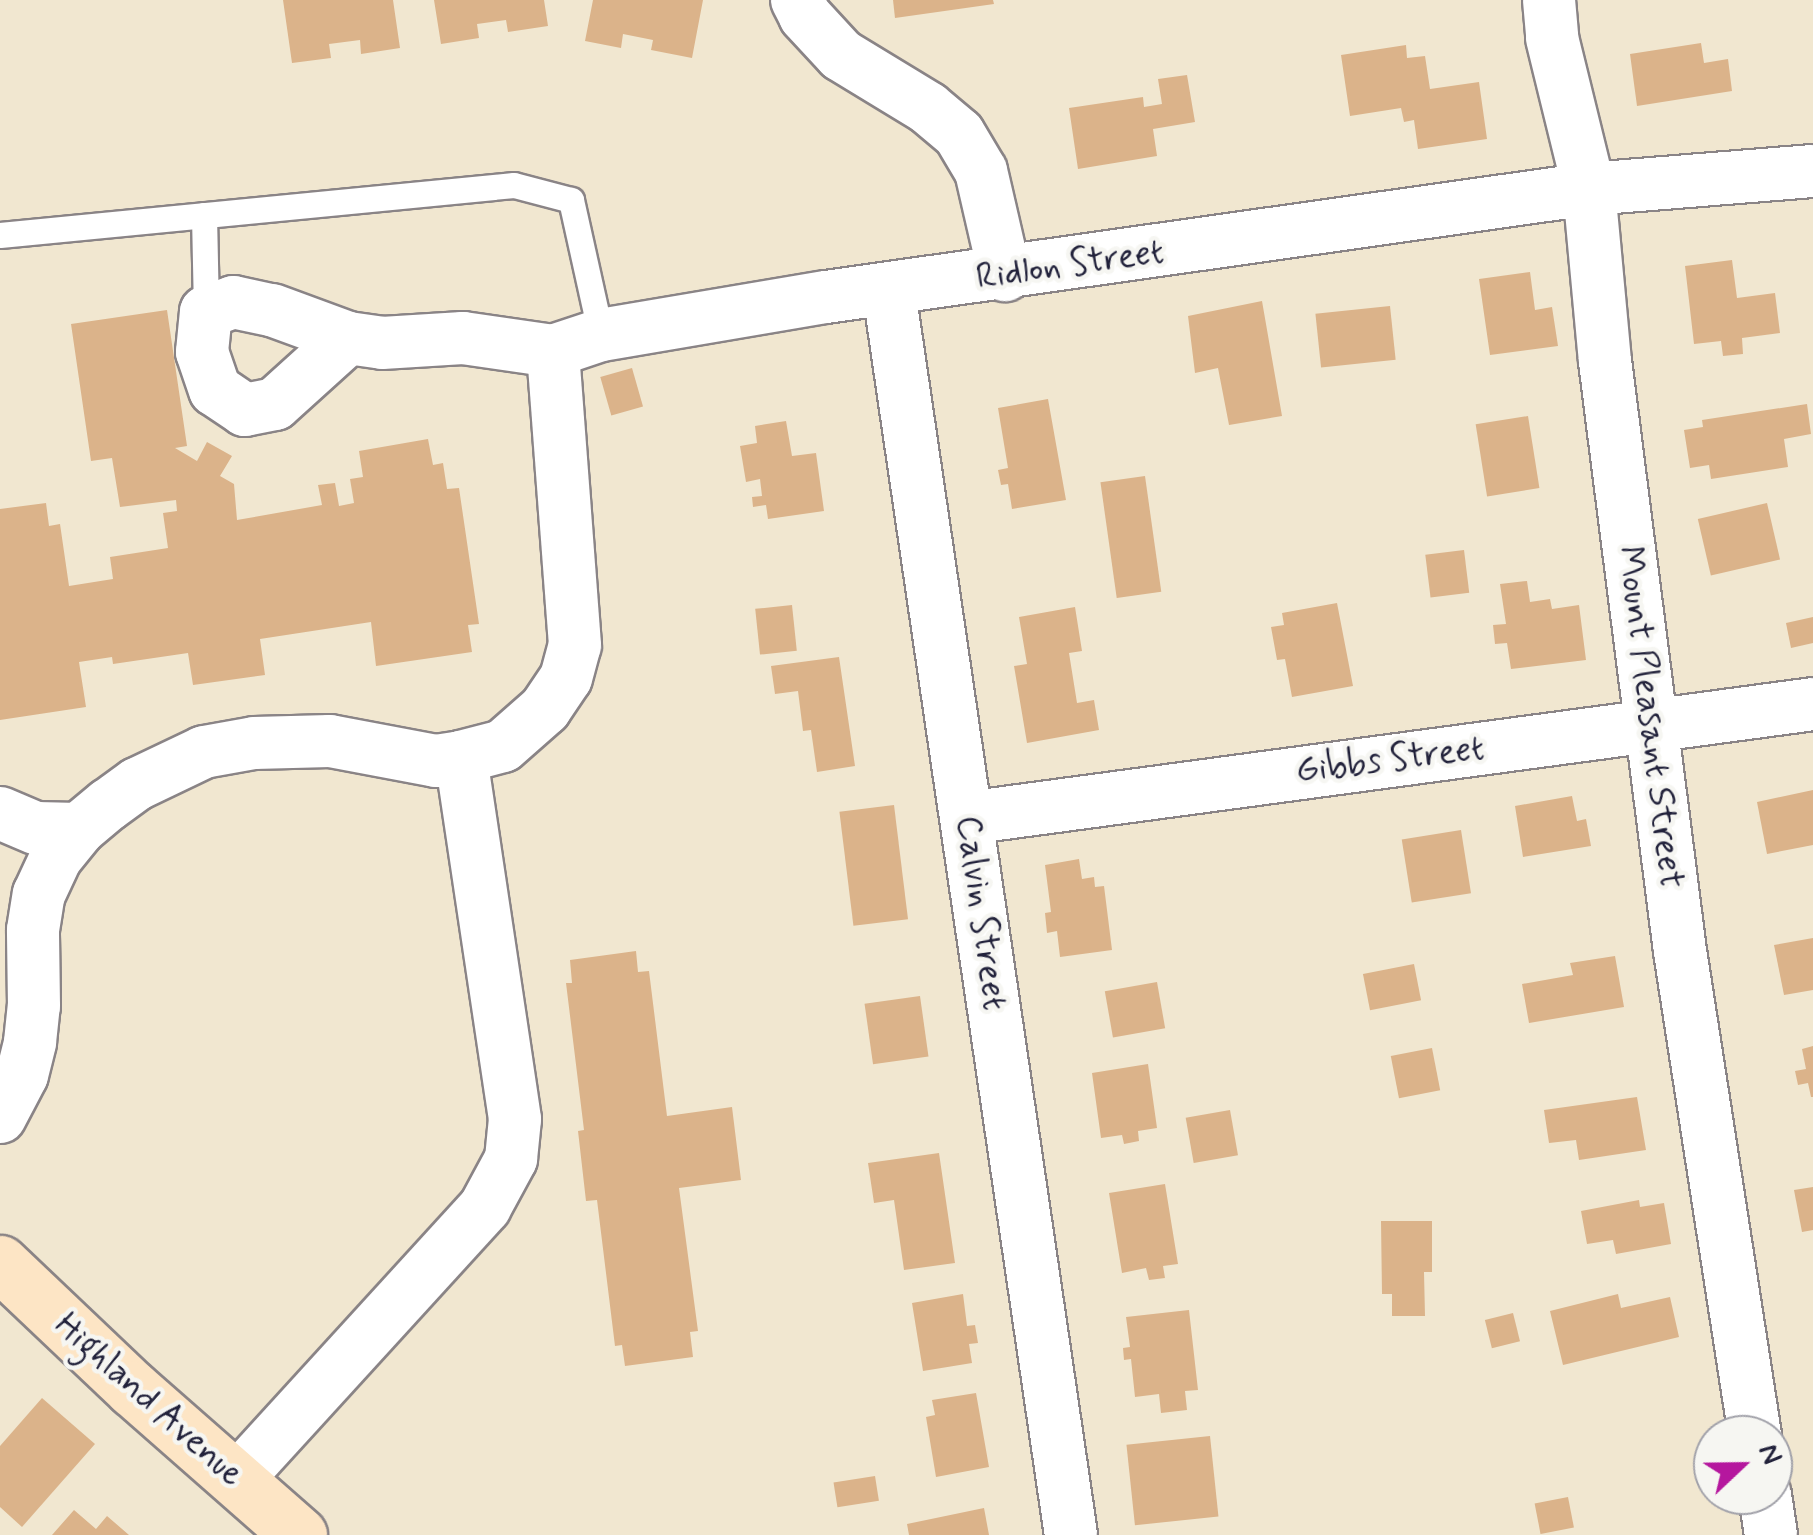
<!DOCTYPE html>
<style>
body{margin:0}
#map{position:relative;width:1813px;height:1535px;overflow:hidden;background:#f1e7d0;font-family:Mynerve,sans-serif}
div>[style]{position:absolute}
.building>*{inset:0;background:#dbb38a;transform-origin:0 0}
.roads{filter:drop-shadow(2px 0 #8a8486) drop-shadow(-2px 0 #8a8486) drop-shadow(0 2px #8a8486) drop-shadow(0 -2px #8a8486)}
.lane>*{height:25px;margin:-12.5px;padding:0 12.5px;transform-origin:12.5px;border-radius:12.5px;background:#fff}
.street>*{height:52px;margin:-26px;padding:0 26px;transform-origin:26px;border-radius:26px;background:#fff}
.secondary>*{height:55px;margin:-27.5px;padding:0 27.5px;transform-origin:27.5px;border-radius:27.5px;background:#fde5c5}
span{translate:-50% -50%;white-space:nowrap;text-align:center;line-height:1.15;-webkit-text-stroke:9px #f6f6f2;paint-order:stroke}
.street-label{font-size:35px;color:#22223b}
.north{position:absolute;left:1693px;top:1415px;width:100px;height:100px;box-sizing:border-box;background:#f6f6f2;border:2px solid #a1a1a9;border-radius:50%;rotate:68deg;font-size:28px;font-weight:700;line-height:40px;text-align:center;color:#22223b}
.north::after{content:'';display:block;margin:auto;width:35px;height:45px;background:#b5179e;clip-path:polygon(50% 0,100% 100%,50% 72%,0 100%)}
</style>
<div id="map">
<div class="building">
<i style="clip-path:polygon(283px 0,393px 0,400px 48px,361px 54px,360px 40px,329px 44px,331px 58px,292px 63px)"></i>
<i style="clip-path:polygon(434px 0,544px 0,548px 26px,508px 32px,506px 20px,477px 24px,479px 38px,441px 44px)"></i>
<i style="clip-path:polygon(593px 0,703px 0,692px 58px,651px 50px,653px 40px,623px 34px,621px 48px,585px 41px)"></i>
<i style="clip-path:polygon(893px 0,993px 0,994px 4px,895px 18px)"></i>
<i style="clip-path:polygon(1701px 43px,1704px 63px,1728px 59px,1732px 91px,1637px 106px,1630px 54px)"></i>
<i style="clip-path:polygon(1406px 45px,1407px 58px,1425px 56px,1430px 89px,1479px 82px,1487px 139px,1418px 149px,1414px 120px,1404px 122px,1401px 108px,1350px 116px,1341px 55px)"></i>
<i style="clip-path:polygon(1187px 75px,1195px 122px,1153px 129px,1157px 156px,1078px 169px,1069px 108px,1143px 97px,1144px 107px,1162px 104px,1158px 79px)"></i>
<i style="clip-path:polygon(1732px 260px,1737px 298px,1775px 293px,1780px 333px,1742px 338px,1743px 354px,1723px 356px,1721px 341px,1694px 344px,1685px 266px)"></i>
<i style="clip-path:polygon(1530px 272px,1535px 310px,1552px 307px,1558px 346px,1490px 355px,1479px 279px)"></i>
<i style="clip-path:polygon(1262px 301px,1282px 416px,1229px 425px,1218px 368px,1195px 373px,1188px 316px)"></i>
<i style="left:1390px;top:306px;width:54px;height:75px;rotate:84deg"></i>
<i style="clip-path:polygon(167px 310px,187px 446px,175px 448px,197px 461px,207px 442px,232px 456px,220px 476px,234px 484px,237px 520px,322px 505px,318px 485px,335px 483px,339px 506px,354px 503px,350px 479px,363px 477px,359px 451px,428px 439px,433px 465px,443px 463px,447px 489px,459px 488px,479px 624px,468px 625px,472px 652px,376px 666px,371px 622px,260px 639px,265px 675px,193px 685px,188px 653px,113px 664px,112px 657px,79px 662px,86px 707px,0 720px,0 509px,46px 503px,49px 526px,60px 524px,69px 586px,113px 579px,110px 557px,168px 548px,163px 513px,177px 511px,176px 500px,120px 507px,112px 458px,91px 461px,71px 324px)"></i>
<i style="left:632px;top:368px;width:40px;height:33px;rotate:74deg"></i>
<i style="clip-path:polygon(1048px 399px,1066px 500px,1012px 509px,1008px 484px,1001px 485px,998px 470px,1008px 468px,998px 408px)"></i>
<i style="clip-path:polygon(1807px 404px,1811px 434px,1784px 439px,1788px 467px,1711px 479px,1709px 465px,1690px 468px,1684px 430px,1703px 427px,1702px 420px)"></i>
<i style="left:1528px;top:416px;width:73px;height:53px;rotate:81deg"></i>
<i style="clip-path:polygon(786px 421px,792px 456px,816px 453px,824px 511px,768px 519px,766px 505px,753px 507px,752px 497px,762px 496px,760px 479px,746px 482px,740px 446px,757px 443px,755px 426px)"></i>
<i style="left:1145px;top:476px;width:117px;height:45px;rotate:82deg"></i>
<i style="left:1767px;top:503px;width:58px;height:71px;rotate:77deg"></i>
<i style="left:1464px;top:550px;width:43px;height:39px;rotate:83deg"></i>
<i style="clip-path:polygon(1527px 581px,1530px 602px,1550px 599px,1552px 609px,1579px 605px,1586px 660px,1511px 669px,1507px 643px,1495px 644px,1493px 625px,1506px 624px,1500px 584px)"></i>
<i style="clip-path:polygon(1337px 603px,1353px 686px,1292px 697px,1285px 659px,1277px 660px,1271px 627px,1284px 625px,1282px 613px)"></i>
<i style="left:792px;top:605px;width:46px;height:37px;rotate:84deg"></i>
<i style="clip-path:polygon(1075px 607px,1082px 651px,1069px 653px,1077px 703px,1094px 700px,1099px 730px,1027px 743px,1014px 666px,1027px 664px,1019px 617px)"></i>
<i style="clip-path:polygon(1813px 617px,1813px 643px,1791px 648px,1786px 623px)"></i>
<i style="clip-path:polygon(839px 657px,855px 766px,817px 772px,811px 730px,803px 731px,798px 691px,775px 694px,771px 666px)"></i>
<i style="clip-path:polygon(1813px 790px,1813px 845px,1767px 854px,1757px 802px)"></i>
<i style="clip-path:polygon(1572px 796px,1577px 821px,1586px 819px,1591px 846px,1523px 857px,1515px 806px)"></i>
<i style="left:894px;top:805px;width:115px;height:55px;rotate:83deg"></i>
<i style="left:1461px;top:830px;width:64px;height:60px;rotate:81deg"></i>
<i style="clip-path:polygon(1079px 859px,1082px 879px,1094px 877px,1095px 887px,1104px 886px,1112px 950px,1060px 957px,1057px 931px,1047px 933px,1045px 913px,1051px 912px,1045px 865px)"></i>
<i style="clip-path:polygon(1813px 938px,1813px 990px,1784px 995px,1774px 945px)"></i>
<i style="clip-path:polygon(636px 951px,638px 972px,649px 971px,667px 1116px,732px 1107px,741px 1180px,679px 1188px,698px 1331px,690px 1332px,693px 1357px,625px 1366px,622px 1345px,615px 1346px,597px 1200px,586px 1201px,578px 1131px,584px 1130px,566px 983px,572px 983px,570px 960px)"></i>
<i style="clip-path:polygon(1615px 956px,1624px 1007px,1529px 1023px,1522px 984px,1573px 975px,1570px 963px)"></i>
<i style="left:1414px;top:964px;width:37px;height:52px;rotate:79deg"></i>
<i style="left:1157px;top:982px;width:47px;height:53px;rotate:80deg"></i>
<i style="left:920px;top:996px;width:61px;height:56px;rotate:82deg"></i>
<i style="clip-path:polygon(1813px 1046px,1813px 1097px,1811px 1097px,1808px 1083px,1798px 1085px,1795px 1071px,1806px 1069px,1802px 1049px)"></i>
<i style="left:1432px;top:1048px;width:43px;height:42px;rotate:79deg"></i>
<i style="clip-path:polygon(1148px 1064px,1157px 1128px,1138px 1131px,1139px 1141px,1124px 1144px,1122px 1135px,1101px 1138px,1092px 1073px)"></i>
<i style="clip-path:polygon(1637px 1097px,1646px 1150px,1579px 1160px,1576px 1140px,1549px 1143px,1544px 1110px)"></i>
<i style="left:1230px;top:1110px;width:46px;height:45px;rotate:80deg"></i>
<i style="clip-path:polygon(939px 1153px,955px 1263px,904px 1270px,894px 1200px,874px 1203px,868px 1163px)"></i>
<i style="clip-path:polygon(1165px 1184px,1178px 1264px,1163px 1266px,1165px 1278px,1149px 1280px,1146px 1268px,1122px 1273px,1109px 1193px)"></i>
<i style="clip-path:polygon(1813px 1187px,1813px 1230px,1802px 1232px,1794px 1190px)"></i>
<i style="clip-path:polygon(1639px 1200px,1640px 1207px,1664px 1203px,1671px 1244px,1616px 1254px,1613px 1240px,1587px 1244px,1581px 1211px)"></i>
<i style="clip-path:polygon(1381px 1221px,1432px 1221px,1432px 1272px,1424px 1272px,1425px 1316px,1392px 1316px,1392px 1294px,1382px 1294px)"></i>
<i style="clip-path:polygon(963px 1294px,967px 1326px,975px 1325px,978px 1343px,969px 1344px,972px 1363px,923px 1371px,912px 1303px)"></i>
<i style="clip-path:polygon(1618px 1294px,1621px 1308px,1670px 1297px,1679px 1337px,1563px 1365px,1550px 1311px)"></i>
<i style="clip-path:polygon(1189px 1310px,1198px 1390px,1185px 1391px,1187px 1410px,1161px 1413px,1159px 1394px,1135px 1397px,1131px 1359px,1124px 1360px,1123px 1348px,1130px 1347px,1126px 1317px)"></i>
<i style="left:1513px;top:1313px;width:29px;height:29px;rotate:76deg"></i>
<i style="clip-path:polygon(976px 1393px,989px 1467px,936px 1477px,926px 1417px,935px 1415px,932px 1400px)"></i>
<i style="clip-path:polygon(42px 1398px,95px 1444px,22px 1527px,0 1507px,0 1446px)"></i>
<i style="left:1210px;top:1436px;width:81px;height:84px;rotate:84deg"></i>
<i style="left:875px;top:1476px;width:25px;height:42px;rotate:81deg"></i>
<i style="left:1568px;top:1497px;width:31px;height:34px;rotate:79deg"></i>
<i style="clip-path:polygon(984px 1508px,989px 1535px,909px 1535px,907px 1524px)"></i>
<i style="clip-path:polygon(74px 1510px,96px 1529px,107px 1516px,129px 1535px,52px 1535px)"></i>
</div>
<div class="roads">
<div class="lane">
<i style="left:204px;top:215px;width:97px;rotate:88.8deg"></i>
<i style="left:0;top:235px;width:516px;rotate:-5.56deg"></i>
<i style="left:514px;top:185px;width:59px;rotate:14.7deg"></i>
<i style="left:571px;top:200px;width:138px;rotate:77.5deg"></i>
</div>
<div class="street">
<i style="left:797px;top:0;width:18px;rotate:63deg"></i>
<i style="left:805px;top:16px;width:53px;rotate:47.3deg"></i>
<i style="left:841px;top:55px;width:102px;rotate:31.3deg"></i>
<i style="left:928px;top:108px;width:40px;rotate:40deg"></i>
<i style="left:959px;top:134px;width:43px;rotate:59.3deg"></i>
<i style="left:981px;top:171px;width:107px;rotate:77deg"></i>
<i style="left:1549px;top:0;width:38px;rotate:85deg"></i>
<i style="left:1552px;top:38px;width:155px;rotate:76.2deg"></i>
<i style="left:1589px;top:189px;width:173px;rotate:84.7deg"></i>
<i style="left:1605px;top:361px;width:595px;rotate:82.76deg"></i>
<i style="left:1680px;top:951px;width:490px;rotate:81.2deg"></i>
<i style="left:889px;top:292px;width:1256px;rotate:81.67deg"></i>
<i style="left:233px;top:302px;width:40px;rotate:12deg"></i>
<i style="left:272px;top:310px;width:81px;rotate:20.2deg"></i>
<i style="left:348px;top:338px;width:98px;rotate:137.9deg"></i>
<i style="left:275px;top:404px;width:31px;rotate:169deg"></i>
<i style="left:245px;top:410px;width:36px;rotate:-146deg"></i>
<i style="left:215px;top:390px;width:40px;rotate:-108.9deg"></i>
<i style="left:202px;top:352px;width:40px;rotate:-84.3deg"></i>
<i style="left:206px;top:312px;width:29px;rotate:-20deg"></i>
<i style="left:348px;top:338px;width:34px;rotate:8deg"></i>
<i style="left:382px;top:343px;width:81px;rotate:-3.5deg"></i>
<i style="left:463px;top:338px;width:91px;rotate:8.2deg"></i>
<i style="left:553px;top:351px;width:51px;rotate:-18.4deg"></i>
<i style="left:601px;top:335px;width:228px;rotate:-9.6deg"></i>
<i style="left:826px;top:297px;width:771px;rotate:-8.06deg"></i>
<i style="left:1589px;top:189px;width:225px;rotate:-4.6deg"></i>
<i style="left:0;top:813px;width:39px;rotate:23deg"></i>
<i style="left:36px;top:828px;width:43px;rotate:1.3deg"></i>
<i style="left:967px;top:818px;width:854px;rotate:-7.67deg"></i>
<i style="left:0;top:1117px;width:47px;rotate:-62.4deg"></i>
<i style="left:22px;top:1075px;width:34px;rotate:-76deg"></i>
<i style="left:30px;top:1042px;width:36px;rotate:-84deg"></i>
<i style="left:34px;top:1006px;width:76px;rotate:-90.8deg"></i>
<i style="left:33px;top:930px;width:36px;rotate:-81deg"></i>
<i style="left:39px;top:894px;width:38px;rotate:-65deg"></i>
<i style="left:55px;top:859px;width:38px;rotate:-51deg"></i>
<i style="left:79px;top:829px;width:38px;rotate:-40deg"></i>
<i style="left:108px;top:805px;width:36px;rotate:-36deg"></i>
<i style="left:137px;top:784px;width:74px;rotate:-25.5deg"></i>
<i style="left:204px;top:752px;width:51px;rotate:-10.2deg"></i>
<i style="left:254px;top:743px;width:76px;rotate:-1.5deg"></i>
<i style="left:330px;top:741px;width:108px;rotate:10.7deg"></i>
<i style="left:436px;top:761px;width:25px;rotate:-9deg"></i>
<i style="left:236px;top:1480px;width:369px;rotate:-47.6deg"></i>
<i style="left:485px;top:1207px;width:55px;rotate:-61.6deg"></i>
<i style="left:511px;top:1159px;width:40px;rotate:-84.3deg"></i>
<i style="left:515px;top:1119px;width:366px;rotate:-98.5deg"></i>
<i style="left:461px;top:757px;width:43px;rotate:-14.7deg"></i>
<i style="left:503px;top:746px;width:56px;rotate:-41.4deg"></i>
<i style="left:545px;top:709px;width:37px;rotate:-56deg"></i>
<i style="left:566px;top:678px;width:34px;rotate:-75deg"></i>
<i style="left:575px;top:645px;width:295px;rotate:-94.3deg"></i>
<i style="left:1765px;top:1495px;width:40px;rotate:81.5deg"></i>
</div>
<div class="secondary">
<i style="left:0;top:1263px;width:183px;rotate:43.5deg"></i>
<i style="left:133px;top:1389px;width:221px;rotate:41.3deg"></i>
</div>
</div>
<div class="street-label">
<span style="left:1070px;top:265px;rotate:-8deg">Ridlon Street</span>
<span style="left:1650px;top:717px;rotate:83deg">Mount Pleasant Street</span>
<span style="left:1390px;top:760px;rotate:-7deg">Gibbs Street</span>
<span style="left:981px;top:913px;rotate:82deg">Calvin Street</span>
<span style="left:149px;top:1400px;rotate:42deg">Highland Avenue</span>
</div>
<div class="north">N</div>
</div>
